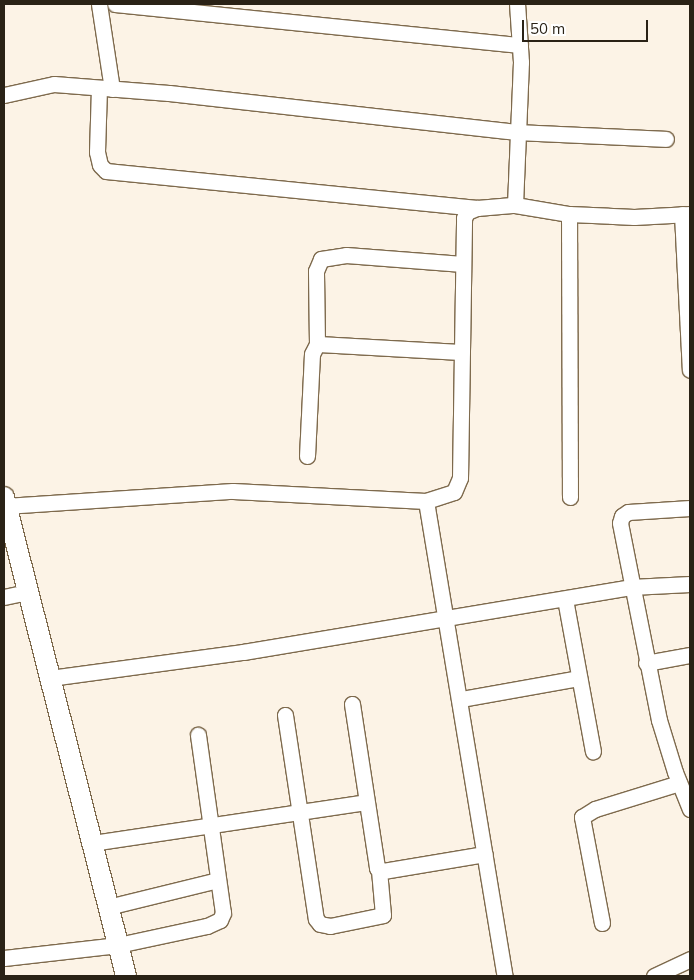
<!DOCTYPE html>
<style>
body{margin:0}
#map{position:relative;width:694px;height:980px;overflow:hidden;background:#fcf3e6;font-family:Mulish,sans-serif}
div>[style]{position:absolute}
.roads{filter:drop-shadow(1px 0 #7e6a4d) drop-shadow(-1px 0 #7e6a4d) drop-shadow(0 1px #7e6a4d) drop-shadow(0 -1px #7e6a4d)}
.minor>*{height:15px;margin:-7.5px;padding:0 7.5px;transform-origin:7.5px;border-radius:7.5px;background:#fff}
.tertiary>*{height:20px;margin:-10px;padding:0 10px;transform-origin:10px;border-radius:10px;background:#fff}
span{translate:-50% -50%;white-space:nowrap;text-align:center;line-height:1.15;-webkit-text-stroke:4px #fff;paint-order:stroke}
.frame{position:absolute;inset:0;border:5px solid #2a2216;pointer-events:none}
.scale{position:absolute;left:522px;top:20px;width:126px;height:22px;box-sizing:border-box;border:2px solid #2a2216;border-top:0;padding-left:6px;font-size:15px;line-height:18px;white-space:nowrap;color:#2a2216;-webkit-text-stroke:4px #fff;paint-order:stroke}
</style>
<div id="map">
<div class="roads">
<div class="minor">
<i style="left:99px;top:4px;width:86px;rotate:81.3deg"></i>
<i style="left:115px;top:4px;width:407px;rotate:5.8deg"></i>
<i style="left:99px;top:88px;width:64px;rotate:91.8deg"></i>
<i style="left:97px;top:152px;width:13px;rotate:77deg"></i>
<i style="left:100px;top:165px;width:8px;rotate:45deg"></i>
<i style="left:106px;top:171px;width:373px;rotate:5.7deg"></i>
<i style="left:4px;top:95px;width:51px;rotate:-12.4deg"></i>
<i style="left:54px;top:84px;width:115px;rotate:4.5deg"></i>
<i style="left:169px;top:93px;width:351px;rotate:6.4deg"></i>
<i style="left:518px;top:132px;width:148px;rotate:2.7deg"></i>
<i style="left:515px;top:205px;width:55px;rotate:9.5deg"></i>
<i style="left:569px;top:214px;width:65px;rotate:2.6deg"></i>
<i style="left:634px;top:217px;width:56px;rotate:-3.1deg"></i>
<i style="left:569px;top:214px;width:283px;rotate:89.8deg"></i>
<i style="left:682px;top:214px;width:156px;rotate:87.1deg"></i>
<i style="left:317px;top:344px;width:73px;rotate:-90.8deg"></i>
<i style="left:316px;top:271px;width:13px;rotate:-67deg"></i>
<i style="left:321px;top:259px;width:25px;rotate:-9deg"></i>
<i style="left:346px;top:255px;width:117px;rotate:4.4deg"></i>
<i style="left:307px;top:456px;width:102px;rotate:-87.2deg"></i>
<i style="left:312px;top:354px;width:11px;rotate:-63deg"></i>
<i style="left:317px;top:344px;width:145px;rotate:3.2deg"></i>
<i style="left:426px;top:501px;width:482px;rotate:80.6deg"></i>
<i style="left:5px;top:506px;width:228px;rotate:-3.8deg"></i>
<i style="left:233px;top:491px;width:193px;rotate:3deg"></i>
<i style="left:426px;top:501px;width:29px;rotate:-18deg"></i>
<i style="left:454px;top:492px;width:15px;rotate:-67deg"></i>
<i style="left:460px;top:478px;width:260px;rotate:-89.1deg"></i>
<i style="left:464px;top:218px;width:7px;rotate:-63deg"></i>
<i style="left:467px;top:212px;width:11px;rotate:-22deg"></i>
<i style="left:477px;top:208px;width:38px;rotate:-5deg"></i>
<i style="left:515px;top:205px;width:143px;rotate:-87.6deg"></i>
<i style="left:521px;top:62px;width:58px;rotate:-93.9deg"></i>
<i style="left:690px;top:508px;width:62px;rotate:176.3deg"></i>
<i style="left:628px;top:512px;width:7px;rotate:146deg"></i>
<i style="left:622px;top:516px;width:7px;rotate:106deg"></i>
<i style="left:620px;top:523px;width:201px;rotate:78.8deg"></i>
<i style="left:659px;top:720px;width:54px;rotate:72.9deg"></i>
<i style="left:675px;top:772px;width:40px;rotate:68deg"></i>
<i style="left:4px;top:597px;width:24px;rotate:-12deg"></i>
<i style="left:565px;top:599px;width:155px;rotate:79.6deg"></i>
<i style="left:646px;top:663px;width:45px;rotate:-10.3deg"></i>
<i style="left:50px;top:678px;width:195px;rotate:-7.7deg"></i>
<i style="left:243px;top:652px;width:393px;rotate:-9.5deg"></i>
<i style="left:631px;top:587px;width:59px;rotate:-2.9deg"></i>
<i style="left:461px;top:699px;width:120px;rotate:-10.1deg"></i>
<i style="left:352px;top:704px;width:166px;rotate:81.3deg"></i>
<i style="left:377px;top:868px;width:7px;rotate:27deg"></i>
<i style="left:383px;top:871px;width:103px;rotate:-9.5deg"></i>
<i style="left:285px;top:715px;width:206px;rotate:81.4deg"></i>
<i style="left:316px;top:919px;width:6px;rotate:51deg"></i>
<i style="left:320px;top:924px;width:10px;rotate:11deg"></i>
<i style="left:330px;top:926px;width:54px;rotate:-11.7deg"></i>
<i style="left:383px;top:915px;width:45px;rotate:-95.1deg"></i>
<i style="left:92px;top:843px;width:276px;rotate:-8.5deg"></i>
<i style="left:108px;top:907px;width:113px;rotate:-13.8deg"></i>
<i style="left:602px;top:923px;width:108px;rotate:-100.7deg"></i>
<i style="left:582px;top:817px;width:15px;rotate:-32deg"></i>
<i style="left:595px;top:809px;width:88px;rotate:-17.2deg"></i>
<i style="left:4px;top:958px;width:115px;rotate:-6.5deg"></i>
<i style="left:118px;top:945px;width:91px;rotate:-12.1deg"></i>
<i style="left:207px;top:926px;width:14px;rotate:-25deg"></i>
<i style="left:220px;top:920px;width:8px;rotate:-67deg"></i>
<i style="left:223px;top:913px;width:180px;rotate:-98deg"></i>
<i style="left:654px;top:976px;width:40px;rotate:-25deg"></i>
</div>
<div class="tertiary">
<i style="left:4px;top:497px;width:494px;rotate:75.7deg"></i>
</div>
</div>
<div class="frame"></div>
<div class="scale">50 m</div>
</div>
